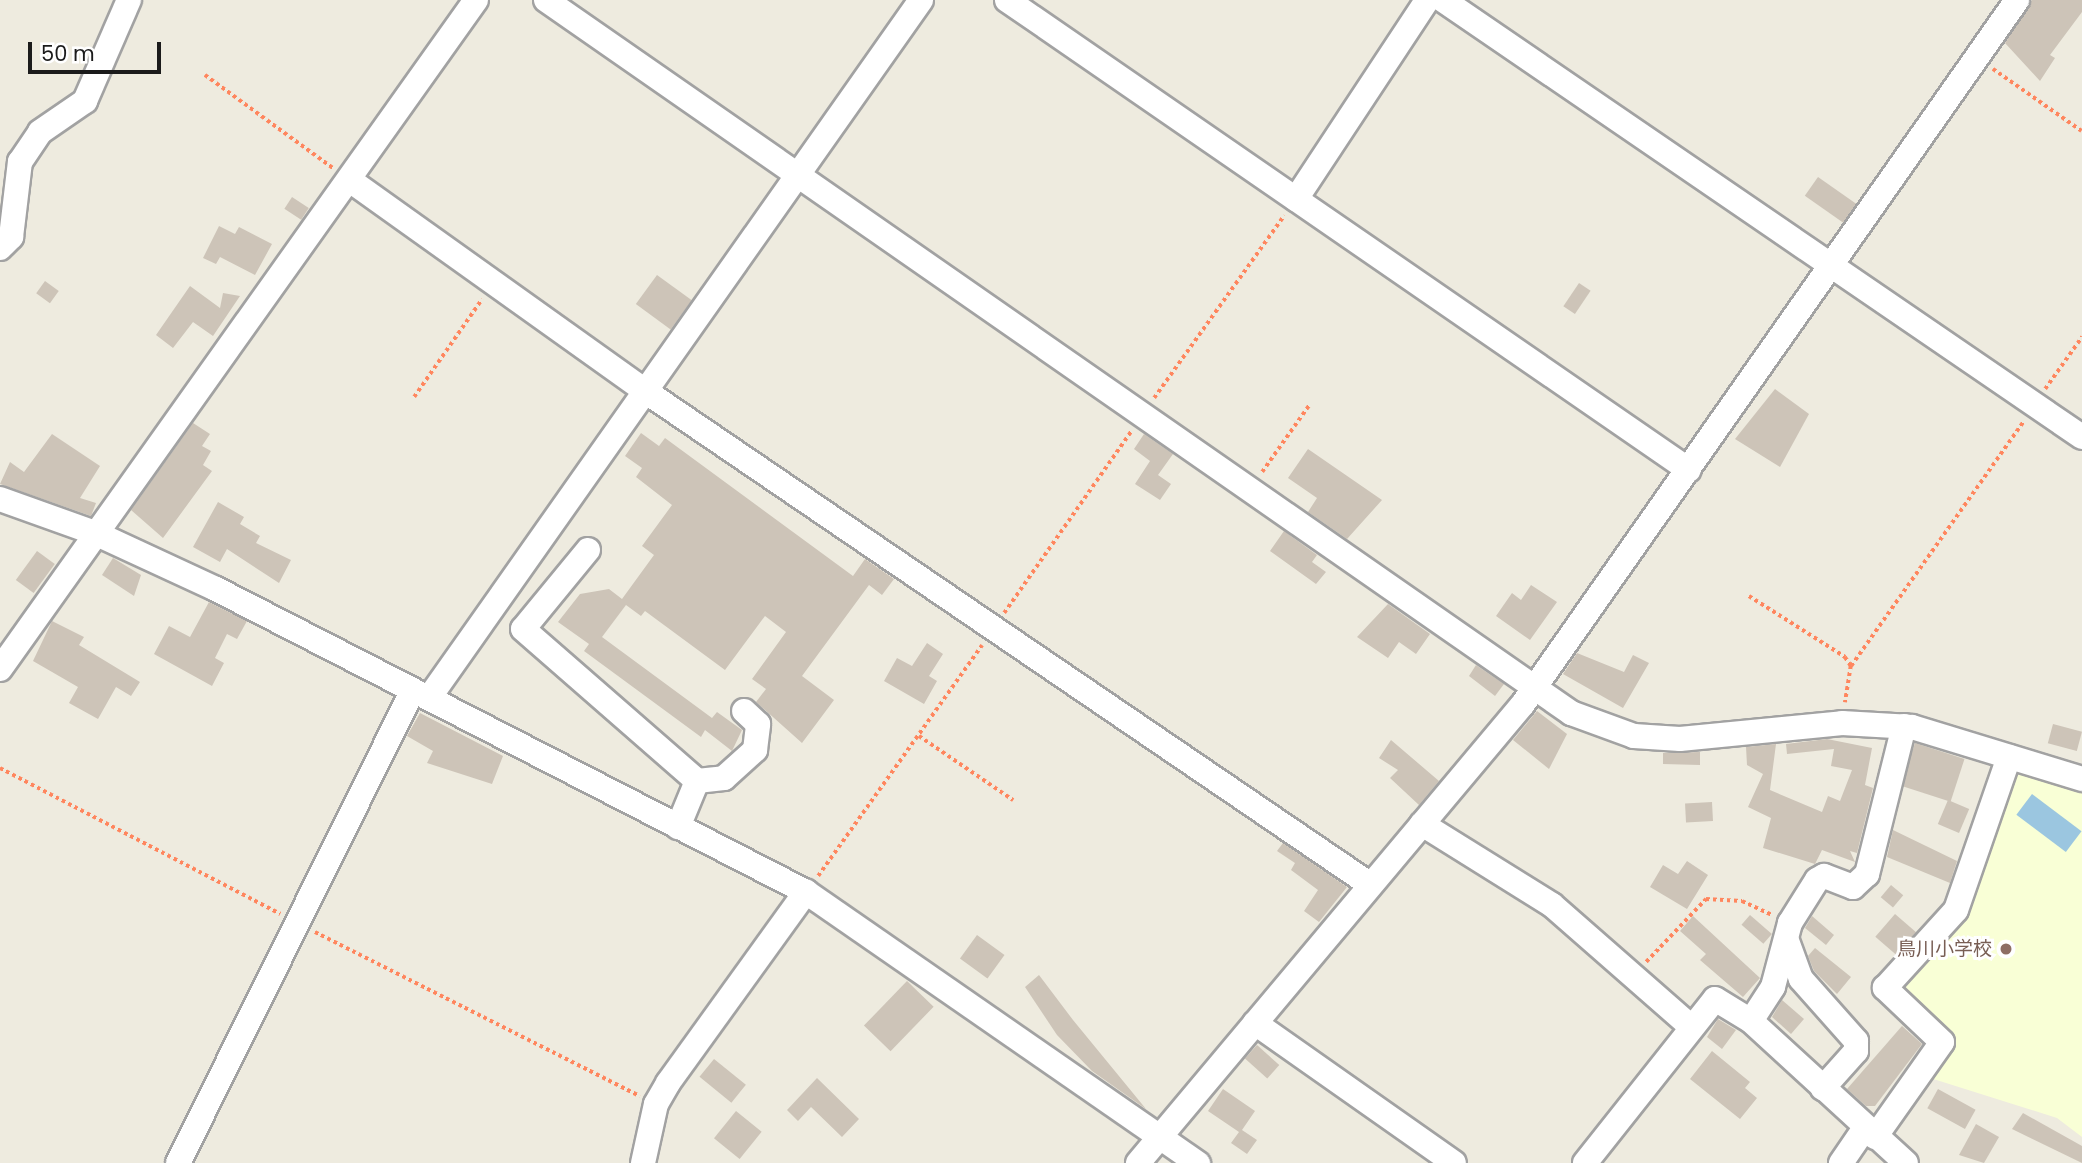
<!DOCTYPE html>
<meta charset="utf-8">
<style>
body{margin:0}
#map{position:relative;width:2082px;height:1163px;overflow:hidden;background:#eeebdf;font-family:Poppins,"Noto Sans JP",sans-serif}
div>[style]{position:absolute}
.education>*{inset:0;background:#f9ffd6}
.water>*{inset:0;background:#9bc6e0;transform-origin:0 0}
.building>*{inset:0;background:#cdc4b8;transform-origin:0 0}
.path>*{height:3.5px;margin-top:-1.75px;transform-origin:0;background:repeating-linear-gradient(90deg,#ff865e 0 3.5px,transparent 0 7px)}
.roads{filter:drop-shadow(2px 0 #a2a2a2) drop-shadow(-2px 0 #a2a2a2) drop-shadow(0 2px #a2a2a2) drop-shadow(0 -2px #a2a2a2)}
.minor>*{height:24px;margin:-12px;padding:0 12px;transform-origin:12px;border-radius:12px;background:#fff}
.dots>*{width:19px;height:19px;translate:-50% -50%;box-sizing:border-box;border:4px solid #fff;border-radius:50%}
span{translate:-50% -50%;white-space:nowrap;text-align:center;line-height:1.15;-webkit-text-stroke:6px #fff;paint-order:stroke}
.education-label{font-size:19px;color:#785e54}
.right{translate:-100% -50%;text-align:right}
.scale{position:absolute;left:28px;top:42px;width:133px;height:32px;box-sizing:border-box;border:4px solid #1b1b1b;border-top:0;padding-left:9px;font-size:21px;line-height:24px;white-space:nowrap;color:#1b1b1b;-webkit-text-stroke:5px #fff;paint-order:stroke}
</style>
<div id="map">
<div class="education">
<i style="clip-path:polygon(2015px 771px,2082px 784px,2082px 1137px,2057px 1118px,1927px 1077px,1951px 1043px,1895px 987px,1965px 911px)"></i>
</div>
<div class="water">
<i style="left:2032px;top:794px;width:62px;height:26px;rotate:37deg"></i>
</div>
<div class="building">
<i style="clip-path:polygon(2032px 0,2082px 0,2082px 12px,2050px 55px,2055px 58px,2040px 81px,2005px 43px)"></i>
<i style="left:1818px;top:177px;width:47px;height:23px;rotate:35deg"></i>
<i style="left:292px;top:197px;width:20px;height:14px;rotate:33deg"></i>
<i style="clip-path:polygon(219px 226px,235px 234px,239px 227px,272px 244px,255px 275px,220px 257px,216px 264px,203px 258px)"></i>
<i style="left:657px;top:275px;width:43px;height:36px;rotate:36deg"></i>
<i style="left:45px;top:281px;width:17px;height:15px;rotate:36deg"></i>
<i style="left:1579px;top:283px;width:14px;height:28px;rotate:34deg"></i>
<i style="clip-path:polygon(190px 286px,220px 308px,223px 293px,240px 296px,213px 336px,193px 322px,173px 348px,156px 335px)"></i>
<i style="clip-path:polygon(1775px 389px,1809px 414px,1780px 467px,1735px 439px)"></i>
<i style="clip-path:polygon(193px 423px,210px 434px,202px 446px,211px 451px,203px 465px,212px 471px,163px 538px,131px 510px)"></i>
<i style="clip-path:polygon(641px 433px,659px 446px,665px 438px,853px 576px,865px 559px,894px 579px,882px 595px,869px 585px,802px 676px,834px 700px,802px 743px,756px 702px,766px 689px,752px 679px,786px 632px,765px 616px,725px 670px,645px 611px,641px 616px,626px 605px,602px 637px,712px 718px,717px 712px,742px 730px,732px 751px,705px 730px,701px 737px,584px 651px,589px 644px,558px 622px,580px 594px,609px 589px,622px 599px,654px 555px,642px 546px,672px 505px,636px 477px,642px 468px,625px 456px)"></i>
<i style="clip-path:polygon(52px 434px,100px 466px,80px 498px,96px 503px,91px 516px,0 484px,10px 462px,24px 472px)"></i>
<i style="clip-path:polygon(1144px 434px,1173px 454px,1158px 475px,1171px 484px,1160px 500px,1135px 484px,1150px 461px,1134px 449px)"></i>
<i style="clip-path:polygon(1308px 449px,1382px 500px,1347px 539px,1308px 512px,1317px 498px,1288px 478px)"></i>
<i style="clip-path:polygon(218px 502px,244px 517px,240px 524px,260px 536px,256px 543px,291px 560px,279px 583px,227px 549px,220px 562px,193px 547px)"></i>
<i style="clip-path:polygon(1284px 531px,1317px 555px,1312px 562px,1326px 572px,1316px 584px,1270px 551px)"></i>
<i style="left:37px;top:551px;width:22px;height:36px;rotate:36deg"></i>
<i style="clip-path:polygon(113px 558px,141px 575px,134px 596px,102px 575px)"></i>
<i style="clip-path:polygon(1531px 585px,1557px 602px,1530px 640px,1496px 616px,1512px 593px,1521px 600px)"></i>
<i style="clip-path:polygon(209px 602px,247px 621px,237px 639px,227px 634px,215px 658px,224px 663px,212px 686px,154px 654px,169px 626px,190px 637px)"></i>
<i style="clip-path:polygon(1388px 604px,1430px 634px,1416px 654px,1399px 642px,1388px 658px,1357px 637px)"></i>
<i style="clip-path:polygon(52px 621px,84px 637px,79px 645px,140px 682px,131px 696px,116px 687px,98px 719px,69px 703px,78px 687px,33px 661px)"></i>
<i style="clip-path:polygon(927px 643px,943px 654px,929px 676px,937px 681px,924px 704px,884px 681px,897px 658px,912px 666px)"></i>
<i style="clip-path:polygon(1577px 653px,1624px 672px,1633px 655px,1649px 663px,1623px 708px,1563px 674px)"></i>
<i style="clip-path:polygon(1476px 665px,1504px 684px,1495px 696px,1469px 676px)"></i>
<i style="clip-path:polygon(1537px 711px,1567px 734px,1549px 769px,1513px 740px)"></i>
<i style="clip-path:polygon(420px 713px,503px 756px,492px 784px,427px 763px,433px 751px,407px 736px)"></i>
<i style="left:2053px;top:724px;width:30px;height:20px;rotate:15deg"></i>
<i style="clip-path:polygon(1827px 739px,1872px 748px,1865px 785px,1873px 788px,1857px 853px,1850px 851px,1855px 862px,1822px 850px,1815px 864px,1763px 848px,1771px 818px,1748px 807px,1763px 774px,1747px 765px,1746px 747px,1776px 744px,1770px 790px,1822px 812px,1828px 796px,1840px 801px,1852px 770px,1831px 766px,1834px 749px,1787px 754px,1786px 744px)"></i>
<i style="clip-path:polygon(1391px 740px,1439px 781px,1419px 805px,1390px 778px,1398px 770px,1379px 758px)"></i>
<i style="left:1915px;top:743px;width:52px;height:45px;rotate:18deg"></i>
<i style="clip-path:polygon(1700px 752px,1700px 765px,1663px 764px,1663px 753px)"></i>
<i style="left:1948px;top:800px;width:23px;height:26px;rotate:23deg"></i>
<i style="left:1712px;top:802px;width:19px;height:27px;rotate:87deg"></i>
<i style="clip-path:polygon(1893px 830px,1957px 861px,1950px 883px,1887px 857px)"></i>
<i style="clip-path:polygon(1283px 843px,1347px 887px,1319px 922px,1304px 911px,1318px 890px,1291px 870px,1295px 863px,1277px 851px)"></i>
<i style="clip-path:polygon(1687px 861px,1708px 875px,1687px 909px,1650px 887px,1663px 865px,1678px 874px)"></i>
<i style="left:1891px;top:885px;width:16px;height:16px;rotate:40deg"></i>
<i style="left:1895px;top:914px;width:28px;height:30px;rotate:41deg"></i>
<i style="left:1750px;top:915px;width:29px;height:13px;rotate:41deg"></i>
<i style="clip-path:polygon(1693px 916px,1760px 978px,1743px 997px,1700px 960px,1706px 954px,1680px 931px)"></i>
<i style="clip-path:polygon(1812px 916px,1834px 935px,1826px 945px,1805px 928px)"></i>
<i style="left:977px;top:935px;width:34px;height:29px;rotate:36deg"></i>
<i style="clip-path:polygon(1815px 948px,1851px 977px,1837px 994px,1814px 971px,1808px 956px)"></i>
<i style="clip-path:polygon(1039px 975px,1073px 1020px,1146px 1109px,1092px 1071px,1057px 1035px,1025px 987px)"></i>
<i style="left:907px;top:981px;width:37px;height:62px;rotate:44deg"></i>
<i style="clip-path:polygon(1782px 1000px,1804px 1019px,1791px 1034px,1772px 1017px)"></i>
<i style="clip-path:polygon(1718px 1019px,1736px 1030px,1722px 1049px,1707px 1037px)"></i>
<i style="clip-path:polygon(1902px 1026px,1922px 1044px,1875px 1106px,1866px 1106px,1847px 1089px)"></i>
<i style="left:1257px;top:1045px;width:30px;height:18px;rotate:42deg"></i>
<i style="clip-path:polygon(1712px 1051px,1750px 1082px,1745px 1088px,1757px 1098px,1740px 1119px,1690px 1079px)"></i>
<i style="left:714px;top:1059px;width:41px;height:23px;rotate:39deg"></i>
<i style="clip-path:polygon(817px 1078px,859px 1119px,842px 1137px,811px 1107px,798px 1121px,787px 1110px)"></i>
<i style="clip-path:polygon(1223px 1089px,1255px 1111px,1242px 1130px,1257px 1140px,1247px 1154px,1231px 1143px,1239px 1132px,1208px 1111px)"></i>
<i style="left:1938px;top:1089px;width:43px;height:22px;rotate:29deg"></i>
<i style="left:736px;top:1111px;width:33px;height:35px;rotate:39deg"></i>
<i style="clip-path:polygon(2023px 1113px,2082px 1146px,2082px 1163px,2012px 1129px)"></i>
<i style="clip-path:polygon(1976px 1124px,1999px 1137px,1984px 1163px,1959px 1155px)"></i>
</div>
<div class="path">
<i style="left:1993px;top:69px;width:108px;rotate:34.9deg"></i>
<i style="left:205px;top:75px;width:158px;rotate:36deg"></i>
<i style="left:2045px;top:389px;width:64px;rotate:-54.6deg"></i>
<i style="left:414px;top:397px;width:119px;rotate:-55.2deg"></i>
<i style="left:1154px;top:398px;width:224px;rotate:-54.5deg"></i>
<i style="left:1262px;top:472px;width:83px;rotate:-54.8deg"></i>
<i style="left:1749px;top:596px;width:114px;rotate:32.4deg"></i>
<i style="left:1845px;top:657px;width:11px;rotate:56deg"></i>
<i style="left:1851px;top:666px;width:37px;rotate:99deg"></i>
<i style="left:1004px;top:613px;width:223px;rotate:-55deg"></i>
<i style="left:1851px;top:666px;width:299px;rotate:-54.8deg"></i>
<i style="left:919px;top:736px;width:114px;rotate:34.2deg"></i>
<i style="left:0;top:768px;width:316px;rotate:27.5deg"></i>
<i style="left:818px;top:876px;width:283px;rotate:-54.6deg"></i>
<i style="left:315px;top:932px;width:364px;rotate:26.8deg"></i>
<i style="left:1646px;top:962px;width:87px;rotate:-46.4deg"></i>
<i style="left:1706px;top:899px;width:36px;rotate:3deg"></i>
<i style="left:1742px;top:901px;width:33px;rotate:25deg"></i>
</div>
<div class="roads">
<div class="minor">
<i style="left:546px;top:0;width:1249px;rotate:34.82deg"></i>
<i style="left:1571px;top:713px;width:67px;rotate:20.1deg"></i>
<i style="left:1634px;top:736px;width:46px;rotate:3.7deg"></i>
<i style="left:1680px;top:739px;width:163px;rotate:-5.6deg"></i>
<i style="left:1842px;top:723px;width:70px;rotate:3.3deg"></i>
<i style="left:1912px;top:727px;width:178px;rotate:17deg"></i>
<i style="left:1007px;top:0;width:828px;rotate:34.57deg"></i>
<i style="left:1443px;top:0;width:774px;rotate:34.37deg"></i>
<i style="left:351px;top:181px;width:365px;rotate:35.5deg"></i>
<i style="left:648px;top:393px;width:872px;rotate:34.25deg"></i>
<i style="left:1296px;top:199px;width:238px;rotate:-56.6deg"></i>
<i style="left:0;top:248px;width:16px;rotate:-45deg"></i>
<i style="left:11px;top:237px;width:76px;rotate:-83.2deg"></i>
<i style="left:20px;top:162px;width:36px;rotate:-56deg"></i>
<i style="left:40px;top:132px;width:55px;rotate:-34.6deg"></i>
<i style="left:85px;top:101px;width:110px;rotate:-66.5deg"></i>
<i style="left:0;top:499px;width:101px;rotate:19.7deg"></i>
<i style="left:95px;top:533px;width:133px;rotate:24.8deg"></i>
<i style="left:216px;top:589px;width:663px;rotate:27.18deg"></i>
<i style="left:806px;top:892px;width:477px;rotate:34.7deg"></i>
<i style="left:588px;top:550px;width:102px;rotate:129.4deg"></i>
<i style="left:523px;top:629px;width:231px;rotate:41.1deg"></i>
<i style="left:697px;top:781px;width:50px;rotate:112.4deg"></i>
<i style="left:0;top:669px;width:821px;rotate:-54.57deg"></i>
<i style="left:429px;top:698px;width:854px;rotate:-54.82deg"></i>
<i style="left:1904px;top:726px;width:153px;rotate:104deg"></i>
<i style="left:1867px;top:874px;width:19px;rotate:137deg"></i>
<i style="left:1853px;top:887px;width:31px;rotate:-159deg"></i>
<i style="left:1824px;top:876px;width:8px;rotate:150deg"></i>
<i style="left:1817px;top:880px;width:51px;rotate:122.1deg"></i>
<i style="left:1790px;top:923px;width:66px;rotate:104.9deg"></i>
<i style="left:1773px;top:987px;width:40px;rotate:122.9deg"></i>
<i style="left:1751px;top:1021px;width:210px;rotate:42.5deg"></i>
<i style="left:697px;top:781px;width:27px;rotate:-6deg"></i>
<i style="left:724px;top:778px;width:42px;rotate:-42.1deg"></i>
<i style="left:755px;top:750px;width:26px;rotate:-83deg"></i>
<i style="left:758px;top:724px;width:19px;rotate:-137deg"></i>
<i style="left:1422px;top:824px;width:153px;rotate:31.9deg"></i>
<i style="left:1552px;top:905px;width:184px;rotate:41.2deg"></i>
<i style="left:1787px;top:941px;width:40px;rotate:69.8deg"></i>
<i style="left:1801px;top:979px;width:83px;rotate:48.4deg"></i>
<i style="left:1856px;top:1041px;width:10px;rotate:90deg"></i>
<i style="left:1856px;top:1051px;width:50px;rotate:131.7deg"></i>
<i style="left:1255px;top:1023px;width:243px;rotate:35.1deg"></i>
<i style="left:1875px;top:1137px;width:116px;rotate:-54.8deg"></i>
<i style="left:1942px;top:1042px;width:79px;rotate:-136.5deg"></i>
<i style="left:1885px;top:988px;width:105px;rotate:-47.7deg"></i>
<i style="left:1956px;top:910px;width:162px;rotate:-70.9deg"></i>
<i style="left:178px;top:1163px;width:528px;rotate:-63.58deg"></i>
<i style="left:643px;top:1163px;width:60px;rotate:-77.6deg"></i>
<i style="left:656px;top:1104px;width:24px;rotate:-60deg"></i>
<i style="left:668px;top:1083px;width:236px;rotate:-54.2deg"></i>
<i style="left:1138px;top:1163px;width:599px;rotate:-50.01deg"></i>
<i style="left:1523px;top:704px;width:860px;rotate:-54.94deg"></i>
<i style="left:1585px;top:1163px;width:209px;rotate:-51.6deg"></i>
<i style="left:1715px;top:999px;width:42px;rotate:31.4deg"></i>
<i style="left:1841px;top:1163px;width:42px;rotate:-55.6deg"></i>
</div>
</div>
<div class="dots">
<i style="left:2006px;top:949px;background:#8d6e63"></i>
</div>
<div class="education-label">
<span class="right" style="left:1992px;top:949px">鳥川小学校</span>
</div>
<div class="scale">50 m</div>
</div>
